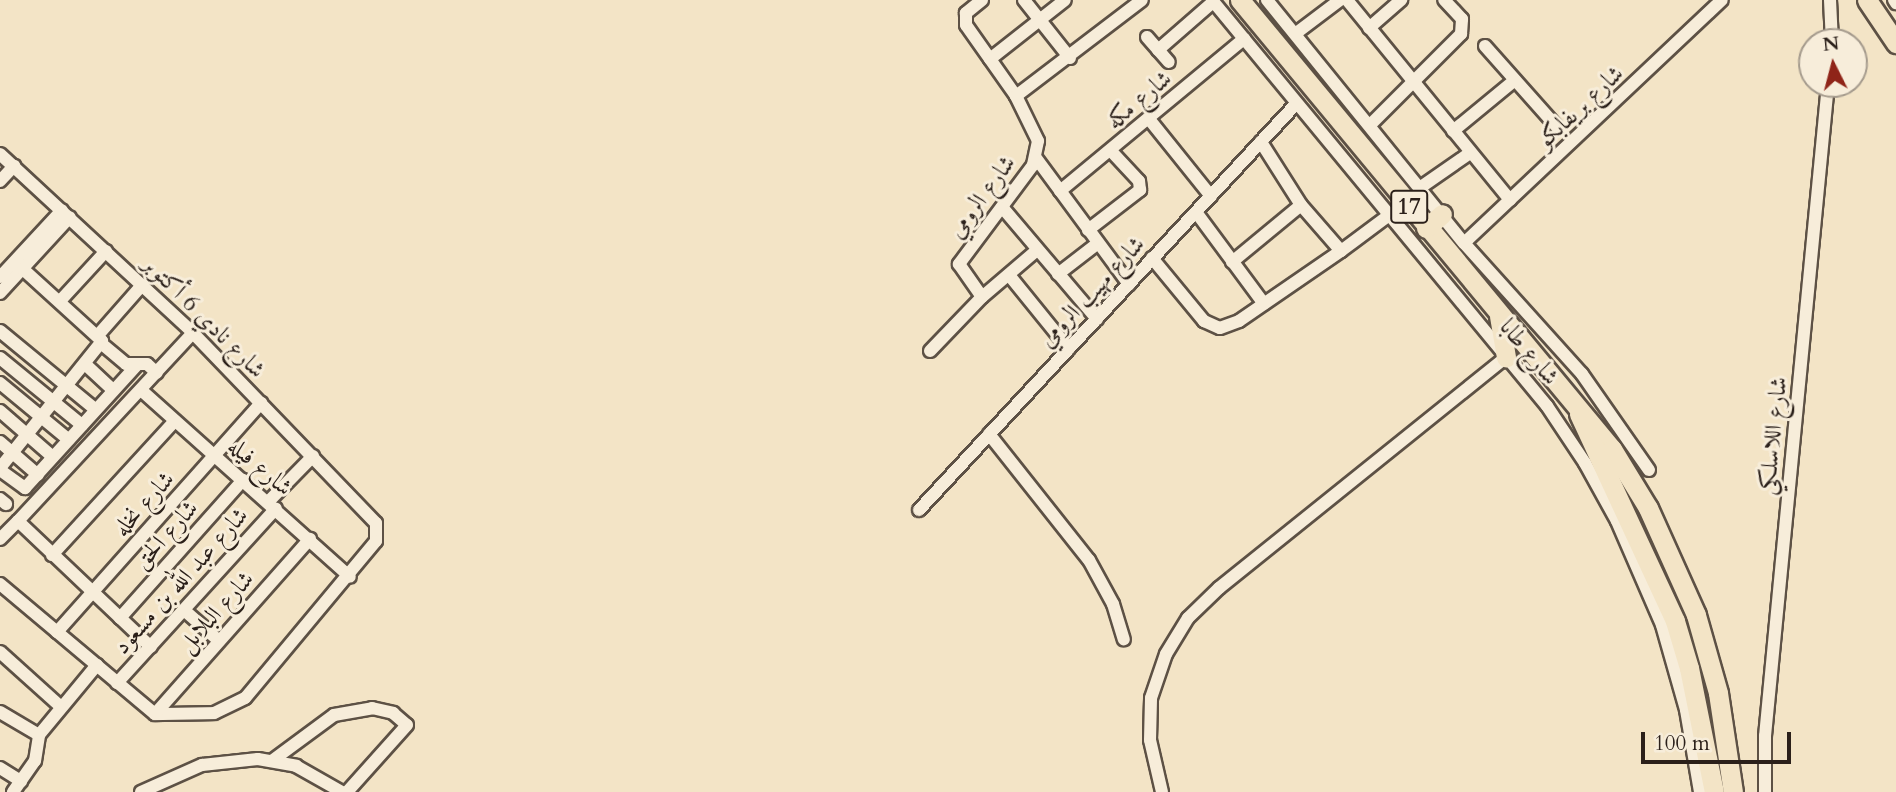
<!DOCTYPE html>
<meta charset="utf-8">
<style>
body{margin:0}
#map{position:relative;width:1896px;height:792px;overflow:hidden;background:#f3e4c6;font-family:Cardo,Amiri,serif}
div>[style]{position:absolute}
.roads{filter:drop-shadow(2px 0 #5d5145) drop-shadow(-2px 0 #5d5145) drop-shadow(0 2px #5d5145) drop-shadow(0 -2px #5d5145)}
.minor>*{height:12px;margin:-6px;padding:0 6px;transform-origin:6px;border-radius:6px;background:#f7edda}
.highway>*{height:19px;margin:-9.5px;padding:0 9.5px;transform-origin:9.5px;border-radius:9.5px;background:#f3e4c6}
span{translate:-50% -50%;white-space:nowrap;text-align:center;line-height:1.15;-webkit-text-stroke:6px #f7edda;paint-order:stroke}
.shield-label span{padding:2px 5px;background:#f7edda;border:2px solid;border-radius:5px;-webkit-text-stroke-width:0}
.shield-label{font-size:23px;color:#2b201a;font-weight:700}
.street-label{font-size:24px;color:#2b201a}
.north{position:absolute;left:1798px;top:28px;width:70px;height:70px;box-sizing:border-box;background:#f7edda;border:2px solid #a59b8d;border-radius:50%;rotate:354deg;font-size:19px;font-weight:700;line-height:28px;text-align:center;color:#2b201a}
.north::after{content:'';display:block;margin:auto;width:24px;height:32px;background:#8f2418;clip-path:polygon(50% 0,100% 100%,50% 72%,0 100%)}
.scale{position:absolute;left:1641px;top:732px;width:150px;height:32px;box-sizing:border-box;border:4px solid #2b201a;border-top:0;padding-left:9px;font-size:21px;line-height:24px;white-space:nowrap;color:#2b201a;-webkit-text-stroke:5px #f7edda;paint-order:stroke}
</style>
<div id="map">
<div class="roads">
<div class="minor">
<i style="left:982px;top:0;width:21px;rotate:141deg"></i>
<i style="left:966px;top:13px;width:12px;rotate:90deg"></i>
<i style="left:966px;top:25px;width:87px;rotate:54.8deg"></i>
<i style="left:1016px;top:96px;width:50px;rotate:63.9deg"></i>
<i style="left:1038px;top:141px;width:25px;rotate:102deg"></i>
<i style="left:1033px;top:165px;width:124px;rotate:126.8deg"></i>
<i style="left:959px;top:264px;width:40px;rotate:55.1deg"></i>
<i style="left:1024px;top:0;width:74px;rotate:51.6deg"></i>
<i style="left:1212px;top:0;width:526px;rotate:50.47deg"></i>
<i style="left:1547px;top:406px;width:69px;rotate:56.3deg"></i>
<i style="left:1585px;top:463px;width:66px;rotate:61.1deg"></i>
<i style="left:1617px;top:521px;width:113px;rotate:66.6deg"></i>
<i style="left:1662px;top:625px;width:88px;rotate:74.2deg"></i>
<i style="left:1686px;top:710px;width:83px;rotate:80.3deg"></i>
<i style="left:1267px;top:0;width:313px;rotate:51deg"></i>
<i style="left:1464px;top:243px;width:176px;rotate:48deg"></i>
<i style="left:1582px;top:374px;width:117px;rotate:55.1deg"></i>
<i style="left:1347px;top:0;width:258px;rotate:50.8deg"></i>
<i style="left:1830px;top:0;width:42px;rotate:87.3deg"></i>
<i style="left:1894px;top:0;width:4px;rotate:56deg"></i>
<i style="left:1369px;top:28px;width:43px;rotate:-41.2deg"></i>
<i style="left:1295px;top:34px;width:56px;rotate:-37.1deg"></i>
<i style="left:1147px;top:37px;width:33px;rotate:49deg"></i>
<i style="left:1485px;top:46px;width:108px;rotate:48.4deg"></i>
<i style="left:1158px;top:50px;width:73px;rotate:-41.1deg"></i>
<i style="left:990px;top:59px;width:95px;rotate:-38.2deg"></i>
<i style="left:1016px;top:96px;width:158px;rotate:-37.3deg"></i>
<i style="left:1149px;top:119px;width:99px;rotate:51.2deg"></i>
<i style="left:1370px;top:125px;width:129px;rotate:-45deg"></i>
<i style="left:1461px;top:34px;width:15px;rotate:-86deg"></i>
<i style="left:1462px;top:19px;width:26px;rotate:-133deg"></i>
<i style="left:1453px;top:131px;width:80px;rotate:-39.4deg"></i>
<i style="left:0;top:154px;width:263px;rotate:42.8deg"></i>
<i style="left:193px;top:333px;width:264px;rotate:46.1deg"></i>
<i style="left:376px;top:523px;width:18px;rotate:90deg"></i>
<i style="left:376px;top:541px;width:204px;rotate:129.8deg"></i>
<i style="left:245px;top:698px;width:34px;rotate:154deg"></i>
<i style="left:214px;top:713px;width:59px;rotate:179deg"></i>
<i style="left:1036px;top:158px;width:157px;rotate:53.6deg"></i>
<i style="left:0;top:181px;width:21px;rotate:-47deg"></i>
<i style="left:1421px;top:187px;width:60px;rotate:-34.8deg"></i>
<i style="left:1060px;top:191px;width:239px;rotate:-39.6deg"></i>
<i style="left:1002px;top:207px;width:147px;rotate:49.7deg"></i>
<i style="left:1196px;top:212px;width:114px;rotate:53.5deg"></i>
<i style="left:1088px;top:230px;width:66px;rotate:-37.6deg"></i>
<i style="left:1140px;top:190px;width:9px;rotate:-96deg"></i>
<i style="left:1139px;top:181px;width:41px;rotate:-133deg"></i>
<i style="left:1464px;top:243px;width:354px;rotate:-43.3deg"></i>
<i style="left:1341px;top:251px;width:59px;rotate:-36.7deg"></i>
<i style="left:1152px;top:258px;width:82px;rotate:50.5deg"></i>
<i style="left:1204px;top:321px;width:17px;rotate:24deg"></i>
<i style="left:1220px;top:328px;width:20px;rotate:-20deg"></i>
<i style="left:1239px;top:321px;width:124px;rotate:-34.5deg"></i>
<i style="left:1341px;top:251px;width:61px;rotate:-131deg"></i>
<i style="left:1301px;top:205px;width:75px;rotate:-122.4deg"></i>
<i style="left:1232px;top:262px;width:89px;rotate:-39.6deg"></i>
<i style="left:1058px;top:274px;width:49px;rotate:-37.6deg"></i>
<i style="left:1009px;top:275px;width:95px;rotate:51deg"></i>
<i style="left:0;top:277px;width:91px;rotate:-47.2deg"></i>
<i style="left:0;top:293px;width:103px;rotate:-47.4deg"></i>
<i style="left:60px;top:301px;width:68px;rotate:-47.4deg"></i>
<i style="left:0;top:331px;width:123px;rotate:39.4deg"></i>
<i style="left:99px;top:334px;width:65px;rotate:-48.7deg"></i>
<i style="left:102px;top:344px;width:31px;rotate:40deg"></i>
<i style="left:126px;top:364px;width:21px"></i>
<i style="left:147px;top:364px;width:13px;rotate:42deg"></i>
<i style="left:930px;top:351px;width:75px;rotate:-46.1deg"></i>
<i style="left:982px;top:297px;width:72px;rotate:-40.5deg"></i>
<i style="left:0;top:358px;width:106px;rotate:39.3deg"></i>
<i style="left:85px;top:364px;width:38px;rotate:43deg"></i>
<i style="left:0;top:383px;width:89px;rotate:39.6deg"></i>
<i style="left:141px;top:390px;width:280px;rotate:41.8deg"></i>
<i style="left:0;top:411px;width:70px;rotate:41deg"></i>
<i style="left:989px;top:434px;width:161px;rotate:51.6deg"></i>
<i style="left:1089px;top:560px;width:50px;rotate:61.4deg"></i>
<i style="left:1113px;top:604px;width:37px;rotate:73deg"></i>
<i style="left:0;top:442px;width:50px;rotate:41deg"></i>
<i style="left:0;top:468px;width:163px;rotate:-51.2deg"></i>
<i style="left:102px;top:341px;width:107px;rotate:-137.7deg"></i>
<i style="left:0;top:470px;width:31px;rotate:36deg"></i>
<i style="left:25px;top:488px;width:166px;rotate:-47.7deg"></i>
<i style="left:0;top:499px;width:8px;rotate:40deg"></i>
<i style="left:269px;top:501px;width:63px;rotate:-45.6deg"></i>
<i style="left:919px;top:510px;width:555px;rotate:-47.12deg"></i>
<i style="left:18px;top:521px;width:257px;rotate:-47.1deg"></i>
<i style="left:0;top:539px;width:25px;rotate:-45deg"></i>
<i style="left:18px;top:521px;width:183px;rotate:43.5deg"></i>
<i style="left:52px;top:555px;width:182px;rotate:-47.5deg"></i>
<i style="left:0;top:584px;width:202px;rotate:40deg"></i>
<i style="left:184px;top:610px;width:45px;rotate:41.4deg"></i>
<i style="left:120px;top:618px;width:185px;rotate:-48.3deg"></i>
<i style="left:57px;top:632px;width:307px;rotate:-48.3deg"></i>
<i style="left:0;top:652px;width:82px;rotate:42deg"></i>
<i style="left:117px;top:683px;width:236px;rotate:-47.7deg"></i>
<i style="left:0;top:712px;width:45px;rotate:30.5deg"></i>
<i style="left:155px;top:714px;width:234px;rotate:-48.5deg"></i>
<i style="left:273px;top:760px;width:76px;rotate:-36.4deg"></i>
<i style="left:334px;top:715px;width:39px;rotate:-10deg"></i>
<i style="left:372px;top:708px;width:22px;rotate:13deg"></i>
<i style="left:393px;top:713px;width:18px;rotate:41deg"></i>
<i style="left:407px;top:725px;width:90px;rotate:131.8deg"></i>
<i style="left:0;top:768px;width:25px;rotate:32deg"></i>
<i style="left:13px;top:792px;width:38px;rotate:-55deg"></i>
<i style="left:35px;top:761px;width:26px;rotate:-81deg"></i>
<i style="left:39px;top:735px;width:91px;rotate:-50.4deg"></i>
<i style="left:141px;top:792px;width:67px;rotate:-23.9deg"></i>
<i style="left:202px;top:765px;width:56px;rotate:-6.1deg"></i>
<i style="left:258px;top:759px;width:39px;rotate:10deg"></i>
<i style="left:296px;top:766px;width:53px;rotate:29.5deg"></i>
<i style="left:1162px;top:792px;width:53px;rotate:-103deg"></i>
<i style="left:1150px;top:740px;width:42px;rotate:-88.6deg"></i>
<i style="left:1151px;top:698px;width:46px;rotate:-71.2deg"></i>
<i style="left:1166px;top:654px;width:42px;rotate:-58.6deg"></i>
<i style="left:1188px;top:618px;width:43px;rotate:-44.1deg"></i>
<i style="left:1219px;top:588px;width:368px;rotate:-38.8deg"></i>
<i style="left:1765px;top:792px;width:56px;rotate:-90deg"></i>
<i style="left:1765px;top:736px;width:655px;rotate:-84.48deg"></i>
</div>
<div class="highway">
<i style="left:1240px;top:0;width:583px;rotate:50.36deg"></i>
<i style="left:1612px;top:449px;width:69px;rotate:58.6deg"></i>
<i style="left:1648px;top:508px;width:117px;rotate:65.8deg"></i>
<i style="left:1696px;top:615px;width:81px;rotate:74.2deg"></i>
<i style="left:1718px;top:693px;width:100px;rotate:81.4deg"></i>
<i style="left:1867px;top:0;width:52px;rotate:56deg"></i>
<i style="left:1426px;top:228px;width:21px;rotate:-41deg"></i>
<i style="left:1499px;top:316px;width:42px;rotate:80.3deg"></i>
<i style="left:1579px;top:414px;width:228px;rotate:65.1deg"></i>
<i style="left:1675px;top:621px;width:49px;rotate:73.4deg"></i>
<i style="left:1689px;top:668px;width:126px;rotate:78.6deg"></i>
</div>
</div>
<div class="shield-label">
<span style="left:1409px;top:207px">17</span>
</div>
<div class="street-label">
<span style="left:1139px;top:100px;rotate:-40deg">شارع مكه</span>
<span style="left:1580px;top:107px;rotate:-43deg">شارع بريفابكو</span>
<span style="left:982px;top:197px;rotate:-54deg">شارع الرومي</span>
<span style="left:1092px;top:292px;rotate:-47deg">شارع مهيب الرومي</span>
<span style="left:204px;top:317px;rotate:45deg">شارع نادي 6 أكتوبر</span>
<span style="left:1529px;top:352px;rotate:50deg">شارع طابا</span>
<span style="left:1773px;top:436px;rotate:-84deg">شارع اللاسلكي</span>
<span style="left:260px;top:467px;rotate:40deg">شارع فيله</span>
<span style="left:144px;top:504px;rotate:-48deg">شارع نخله</span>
<span style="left:166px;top:535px;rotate:-48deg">شارع الحق</span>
<span style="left:181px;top:581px;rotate:-48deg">شارع عبد الله بن مسعود</span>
<span style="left:216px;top:612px;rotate:-48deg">شارع البلابل</span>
</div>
<div class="north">N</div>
<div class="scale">100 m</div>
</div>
